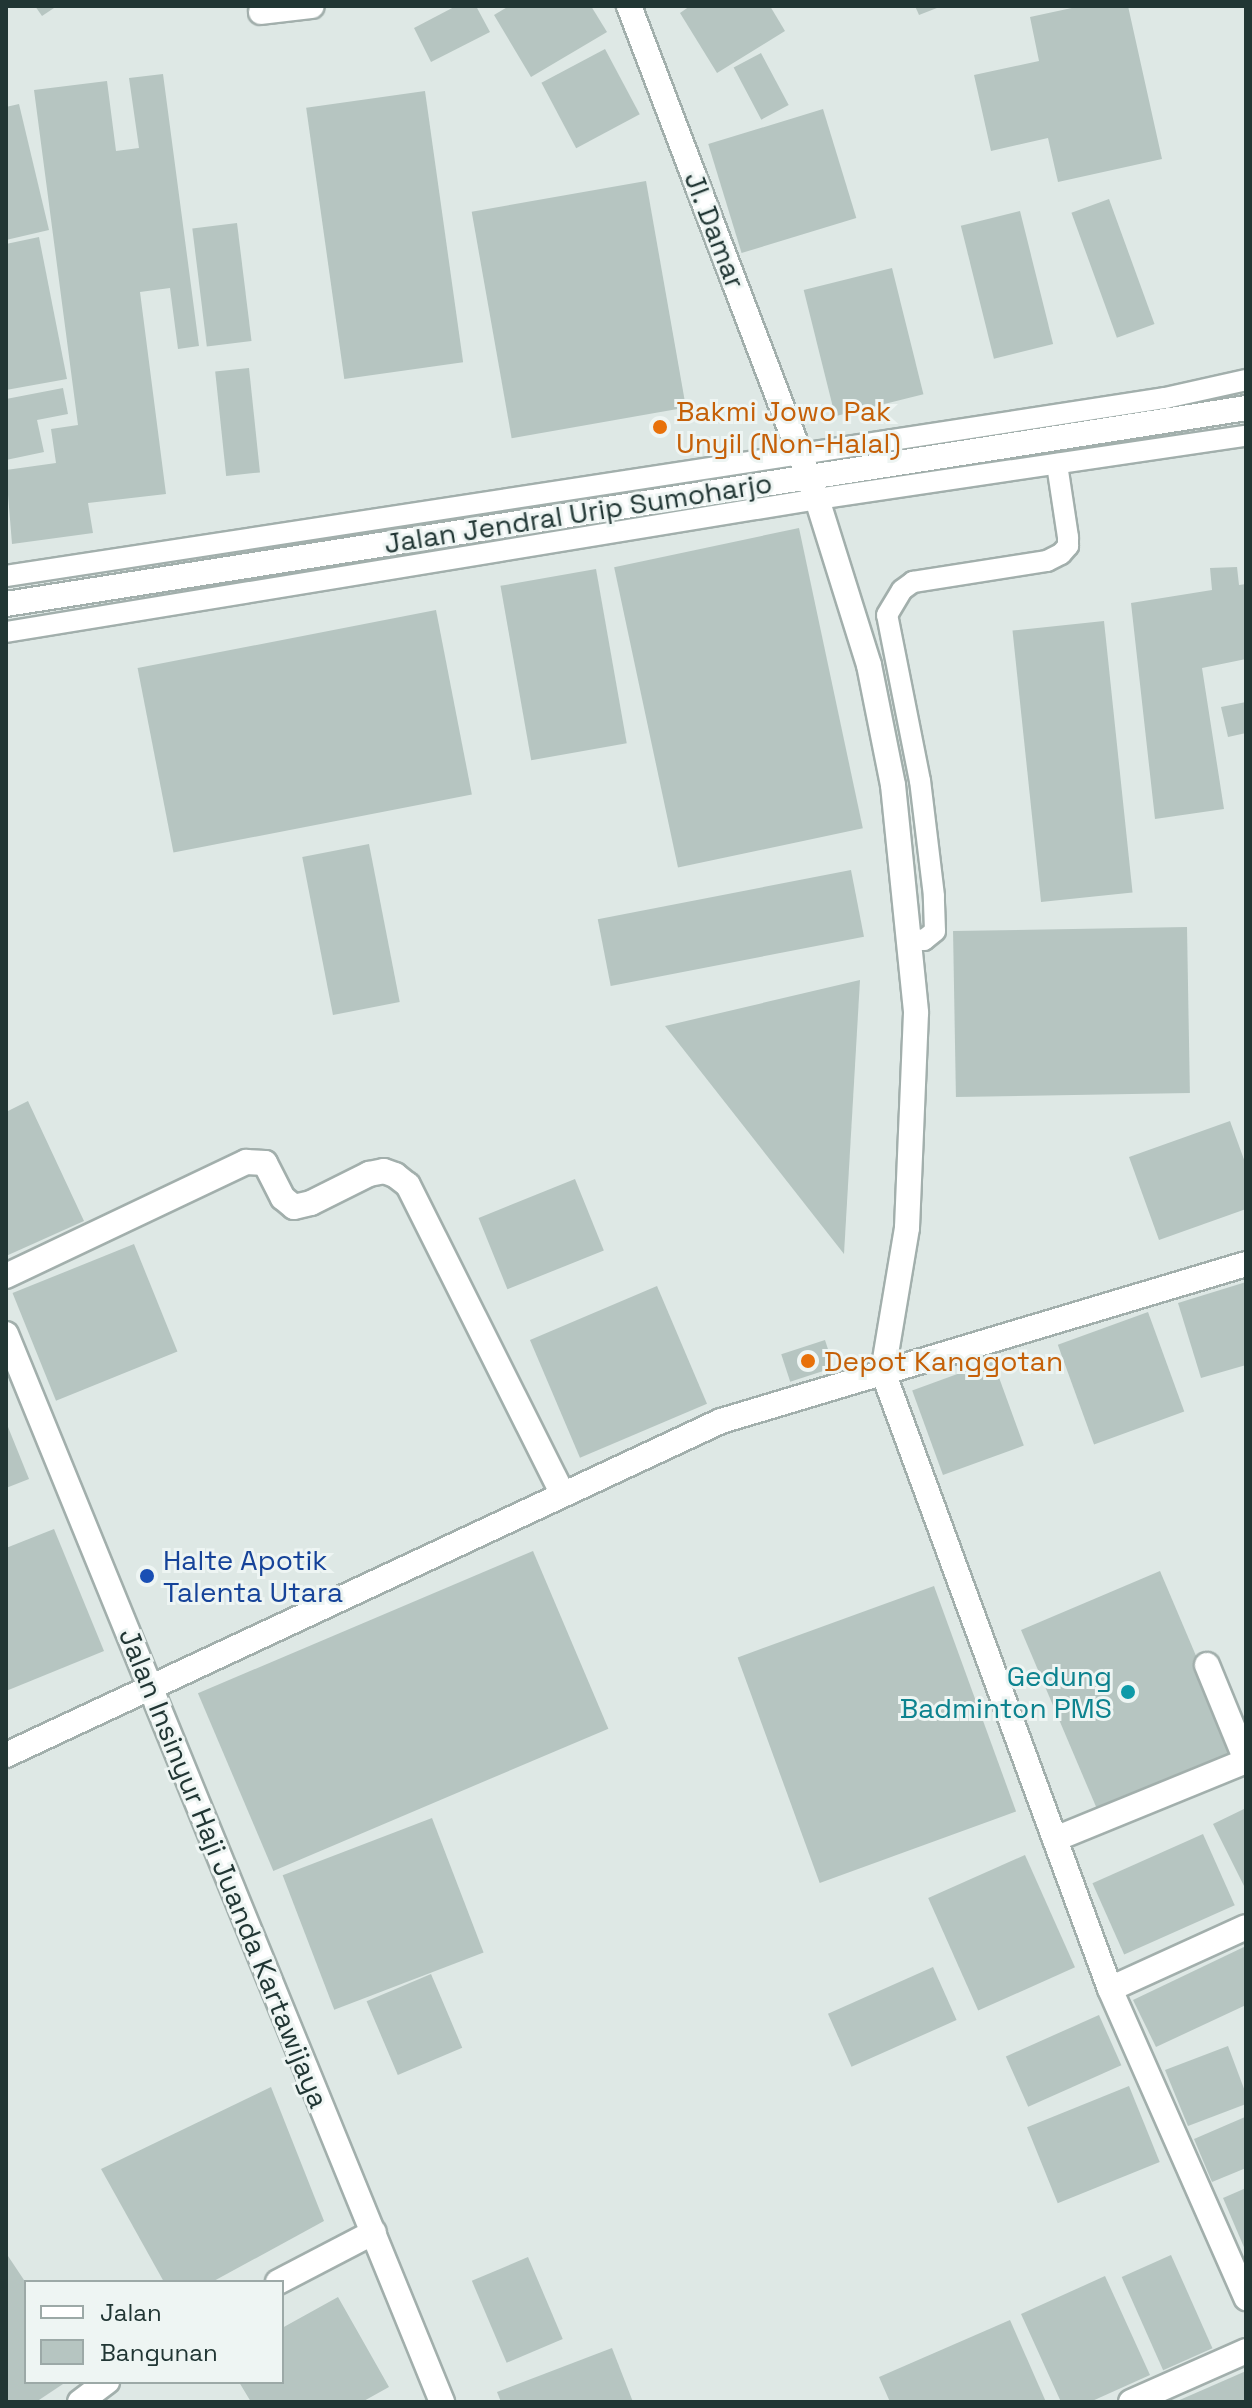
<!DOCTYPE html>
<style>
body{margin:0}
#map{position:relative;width:1252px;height:2408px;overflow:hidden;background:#dee8e5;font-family:"Space Grotesk",sans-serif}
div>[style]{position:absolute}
.building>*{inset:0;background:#b6c5c1;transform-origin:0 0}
.roads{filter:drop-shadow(2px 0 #a2afac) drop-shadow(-2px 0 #a2afac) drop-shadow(0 2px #a2afac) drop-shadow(0 -2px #a2afac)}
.service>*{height:20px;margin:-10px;padding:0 10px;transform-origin:10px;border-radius:10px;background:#fff}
.minor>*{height:24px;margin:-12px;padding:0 12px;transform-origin:12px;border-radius:12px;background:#fff}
.secondary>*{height:24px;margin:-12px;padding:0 12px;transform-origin:12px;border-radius:12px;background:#fff}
.dots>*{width:22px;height:22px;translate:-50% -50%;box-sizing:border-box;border:4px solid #eef5f3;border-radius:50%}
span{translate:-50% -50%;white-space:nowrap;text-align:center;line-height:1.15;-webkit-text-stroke:6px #eef5f3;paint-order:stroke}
.street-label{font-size:28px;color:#213634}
.food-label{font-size:28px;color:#c56008}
.left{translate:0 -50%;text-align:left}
.transit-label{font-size:28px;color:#164399}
.culture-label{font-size:28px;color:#0d838f}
.right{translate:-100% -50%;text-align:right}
.frame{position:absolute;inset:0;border:8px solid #213634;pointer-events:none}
.legend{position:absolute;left:24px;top:2280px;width:260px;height:104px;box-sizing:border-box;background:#eef5f3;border:2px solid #9ca9a7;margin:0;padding:10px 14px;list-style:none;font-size:24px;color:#213634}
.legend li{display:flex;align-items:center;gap:16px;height:40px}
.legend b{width:40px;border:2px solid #9ca9a7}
</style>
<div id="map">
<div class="building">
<i style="clip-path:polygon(35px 6px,57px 6px,42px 16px)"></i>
<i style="clip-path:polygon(456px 6px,476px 6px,490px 32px,431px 62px,414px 28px)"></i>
<i style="clip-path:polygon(509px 6px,591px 6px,607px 32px,531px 77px,494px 15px)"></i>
<i style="clip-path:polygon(690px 6px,770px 6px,785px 31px,717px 73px,680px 13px)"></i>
<i style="clip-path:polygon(915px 6px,942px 6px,919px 15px)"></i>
<i style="clip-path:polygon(1081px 6px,1128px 6px,1162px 159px,1058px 182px,1048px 138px,991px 151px,974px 75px,1039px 61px,1030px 17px)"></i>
<i style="left:605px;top:49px;width:74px;height:72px;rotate:62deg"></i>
<i style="left:761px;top:53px;width:59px;height:31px;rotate:62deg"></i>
<i style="clip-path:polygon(163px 74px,199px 346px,178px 349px,170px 288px,140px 292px,166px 494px,88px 503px,93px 533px,12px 544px,6px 470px,56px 463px,51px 429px,78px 425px,34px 90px,107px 81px,116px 151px,139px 148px,129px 78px)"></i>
<i style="left:425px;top:91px;width:274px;height:120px;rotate:82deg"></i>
<i style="clip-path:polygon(19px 104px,49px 230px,6px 240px,6px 107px)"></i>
<i style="left:823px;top:109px;width:114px;height:120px;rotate:73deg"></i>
<i style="left:646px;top:181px;width:230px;height:177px;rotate:80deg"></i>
<i style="left:1109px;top:199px;width:133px;height:40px;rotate:70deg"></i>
<i style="left:1020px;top:211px;width:137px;height:61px;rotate:76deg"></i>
<i style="left:237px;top:223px;width:119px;height:45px;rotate:83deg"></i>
<i style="clip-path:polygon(39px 237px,67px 379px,6px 390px,6px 244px)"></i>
<i style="left:892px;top:268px;width:130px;height:91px;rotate:76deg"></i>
<i style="left:249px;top:368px;width:105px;height:34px;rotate:84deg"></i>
<i style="clip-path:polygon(63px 388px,68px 414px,37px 420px,44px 452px,6px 460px,6px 399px)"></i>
<i style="left:799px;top:528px;width:307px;height:189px;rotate:78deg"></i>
<i style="clip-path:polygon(1237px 567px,1239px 585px,1246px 584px,1246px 659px,1202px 668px,1224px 809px,1155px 819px,1131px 603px,1212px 590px,1210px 568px)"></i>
<i style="left:596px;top:569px;width:177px;height:97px;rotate:80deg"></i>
<i style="left:436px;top:610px;width:188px;height:304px;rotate:79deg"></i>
<i style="left:1104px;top:621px;width:273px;height:92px;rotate:84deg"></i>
<i style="clip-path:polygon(1246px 702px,1246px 733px,1228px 737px,1221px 707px)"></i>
<i style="left:369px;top:844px;width:161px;height:68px;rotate:79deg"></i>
<i style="left:851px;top:870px;width:68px;height:258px;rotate:79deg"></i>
<i style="left:1187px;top:927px;width:166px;height:234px;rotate:89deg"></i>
<i style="clip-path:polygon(860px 980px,844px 1254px,665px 1026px)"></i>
<i style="clip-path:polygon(28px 1101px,84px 1221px,6px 1256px,6px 1112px)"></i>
<i style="clip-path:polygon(1230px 1121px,1246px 1165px,1246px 1209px,1159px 1240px,1129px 1157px)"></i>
<i style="left:575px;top:1179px;width:77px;height:104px;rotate:68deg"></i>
<i style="left:134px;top:1244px;width:116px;height:131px;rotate:68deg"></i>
<i style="clip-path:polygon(1246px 1282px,1246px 1365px,1201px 1378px,1178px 1303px)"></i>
<i style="left:657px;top:1286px;width:128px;height:138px;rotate:67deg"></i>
<i style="left:1148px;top:1312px;width:106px;height:96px;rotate:70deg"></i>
<i style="left:825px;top:1340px;width:29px;height:46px;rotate:72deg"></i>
<i style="left:993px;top:1361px;width:90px;height:86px;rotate:70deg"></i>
<i style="clip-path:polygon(6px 1422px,29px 1479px,6px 1488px)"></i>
<i style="clip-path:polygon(54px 1529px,104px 1651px,6px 1691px,6px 1548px)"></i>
<i style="left:533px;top:1551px;width:193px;height:364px;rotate:67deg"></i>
<i style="left:1160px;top:1571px;width:200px;height:151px;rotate:67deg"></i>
<i style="left:934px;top:1586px;width:240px;height:209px;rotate:70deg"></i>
<i style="clip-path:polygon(1246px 1808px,1246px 1890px,1213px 1824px)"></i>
<i style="left:432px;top:1818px;width:144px;height:160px;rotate:69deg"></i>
<i style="left:1203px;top:1834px;width:78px;height:121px;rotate:66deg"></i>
<i style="left:1025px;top:1855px;width:123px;height:106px;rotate:66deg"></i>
<i style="clip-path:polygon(1246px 1946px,1246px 2005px,1156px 2047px,1133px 2000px)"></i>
<i style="left:933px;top:1967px;width:58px;height:115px;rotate:66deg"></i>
<i style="left:431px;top:1974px;width:80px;height:70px;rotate:67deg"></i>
<i style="left:1099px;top:2015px;width:55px;height:102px;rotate:66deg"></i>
<i style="clip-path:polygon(1228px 2046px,1246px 2094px,1246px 2104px,1188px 2126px,1165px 2070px)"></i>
<i style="left:1129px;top:2086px;width:82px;height:110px;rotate:68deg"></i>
<i style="clip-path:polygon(271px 2087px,324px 2221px,212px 2282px,164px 2282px,101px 2169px)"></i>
<i style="clip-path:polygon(1245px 2117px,1246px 2168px,1212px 2182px,1194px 2139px)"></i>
<i style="clip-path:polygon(1246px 2188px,1246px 2252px,1223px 2198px)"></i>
<i style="clip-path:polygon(6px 2253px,26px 2283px,26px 2382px,66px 2382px,36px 2402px,6px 2402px)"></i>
<i style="left:1171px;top:2255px;width:102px;height:54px;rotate:66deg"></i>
<i style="left:528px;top:2257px;width:89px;height:61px;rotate:67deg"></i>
<i style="clip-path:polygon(1105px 2276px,1150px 2375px,1090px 2402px,1061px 2402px,1021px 2314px)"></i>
<i style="clip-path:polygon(338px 2297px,389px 2387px,362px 2402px,251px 2402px,239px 2382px,282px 2382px,282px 2328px)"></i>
<i style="clip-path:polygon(1010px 2320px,1046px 2402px,890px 2402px,879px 2377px)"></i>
<i style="clip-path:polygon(612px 2348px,633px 2402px,501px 2402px,497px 2392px)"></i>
<i style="clip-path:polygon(1246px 2371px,1246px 2402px,1175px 2402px)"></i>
</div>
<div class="roads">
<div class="service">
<i style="left:6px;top:576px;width:1173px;rotate:-8.73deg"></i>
<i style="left:1165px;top:398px;width:83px;rotate:-12.5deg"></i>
<i style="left:6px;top:632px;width:822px;rotate:-9.31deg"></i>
<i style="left:817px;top:499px;width:434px;rotate:-8.4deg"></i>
<i style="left:910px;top:939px;width:14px;rotate:4deg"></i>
<i style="left:924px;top:940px;width:14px;rotate:-39deg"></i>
<i style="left:935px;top:931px;width:35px;rotate:-92deg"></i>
<i style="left:934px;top:896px;width:116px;rotate:-96.9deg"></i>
<i style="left:920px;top:781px;width:169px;rotate:-101.2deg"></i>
<i style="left:887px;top:615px;width:29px;rotate:-59deg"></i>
<i style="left:902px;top:590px;width:14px;rotate:-36deg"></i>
<i style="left:913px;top:582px;width:136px;rotate:-8.9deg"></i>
<i style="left:1047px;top:561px;width:16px;rotate:-27deg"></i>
<i style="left:1061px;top:554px;width:11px;rotate:-49deg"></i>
<i style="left:1068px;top:546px;width:9px;rotate:-90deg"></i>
<i style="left:1068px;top:537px;width:74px;rotate:-98.6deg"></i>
</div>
<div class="minor">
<i style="left:629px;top:6px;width:528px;rotate:69.13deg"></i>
<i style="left:817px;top:499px;width:174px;rotate:72.6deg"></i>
<i style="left:869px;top:665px;width:122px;rotate:78.7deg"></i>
<i style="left:893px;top:785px;width:229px;rotate:84.2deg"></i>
<i style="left:916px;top:1013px;width:215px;rotate:92.4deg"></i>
<i style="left:907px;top:1228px;width:146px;rotate:99.5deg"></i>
<i style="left:883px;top:1372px;width:657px;rotate:69.8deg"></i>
<i style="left:1110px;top:1989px;width:338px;rotate:66.2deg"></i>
<i style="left:261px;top:12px;width:51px;rotate:-6.7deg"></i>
<i style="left:6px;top:1276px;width:266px;rotate:-25.4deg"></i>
<i style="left:246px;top:1162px;width:19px;rotate:3deg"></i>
<i style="left:265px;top:1163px;width:39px;rotate:63deg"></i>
<i style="left:283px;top:1198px;width:14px;rotate:39deg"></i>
<i style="left:294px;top:1207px;width:17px;rotate:-13deg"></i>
<i style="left:311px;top:1203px;width:65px;rotate:-26.6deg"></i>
<i style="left:369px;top:1174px;width:15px;rotate:-11deg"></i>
<i style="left:384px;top:1171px;width:12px;rotate:20deg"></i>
<i style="left:395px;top:1175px;width:16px;rotate:38deg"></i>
<i style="left:408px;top:1185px;width:344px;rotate:63.4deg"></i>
<i style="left:1207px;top:1665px;width:103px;rotate:67.7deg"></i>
<i style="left:6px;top:1755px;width:789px;rotate:-25.04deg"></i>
<i style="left:721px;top:1421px;width:548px;rotate:-16.65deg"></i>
<i style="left:1055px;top:1839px;width:206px;rotate:-22.2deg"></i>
<i style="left:1110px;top:1989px;width:149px;rotate:-24.5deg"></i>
<i style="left:278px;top:2282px;width:108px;rotate:-27.5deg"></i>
<i style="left:80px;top:2402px;width:34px;rotate:-37deg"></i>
<i style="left:1131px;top:2402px;width:126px;rotate:-23.9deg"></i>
</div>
<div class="secondary">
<i style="left:6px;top:604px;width:1255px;rotate:-8.98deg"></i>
<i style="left:6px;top:1334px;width:1154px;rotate:67.79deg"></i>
</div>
</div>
<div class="dots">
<i style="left:660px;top:427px;background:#e8710a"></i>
<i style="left:808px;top:1361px;background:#e8710a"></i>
<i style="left:147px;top:1576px;background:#1a4fb4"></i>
<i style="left:1128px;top:1692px;background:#0f9aa8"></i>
</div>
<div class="street-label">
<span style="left:715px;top:230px;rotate:69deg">Jl. Damar</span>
<span style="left:578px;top:513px;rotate:-9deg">Jalan Jendral Urip Sumoharjo</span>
<span style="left:224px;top:1868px;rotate:68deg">Jalan Insinyur Haji Juanda Kartawijaya</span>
</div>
<div class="food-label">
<span class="left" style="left:676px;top:427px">Bakmi Jowo Pak<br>Unyil (Non-Halal)</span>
<span class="left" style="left:824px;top:1361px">Depot Kanggotan</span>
</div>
<div class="transit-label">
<span class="left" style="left:163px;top:1576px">Halte Apotik<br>Talenta Utara</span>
</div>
<div class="culture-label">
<span class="right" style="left:1112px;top:1692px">Gedung<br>Badminton PMS</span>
</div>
<div class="frame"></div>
<ul class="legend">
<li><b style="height:10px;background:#fff"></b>Jalan</li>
<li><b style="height:22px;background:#b6c5c1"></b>Bangunan</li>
</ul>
</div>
